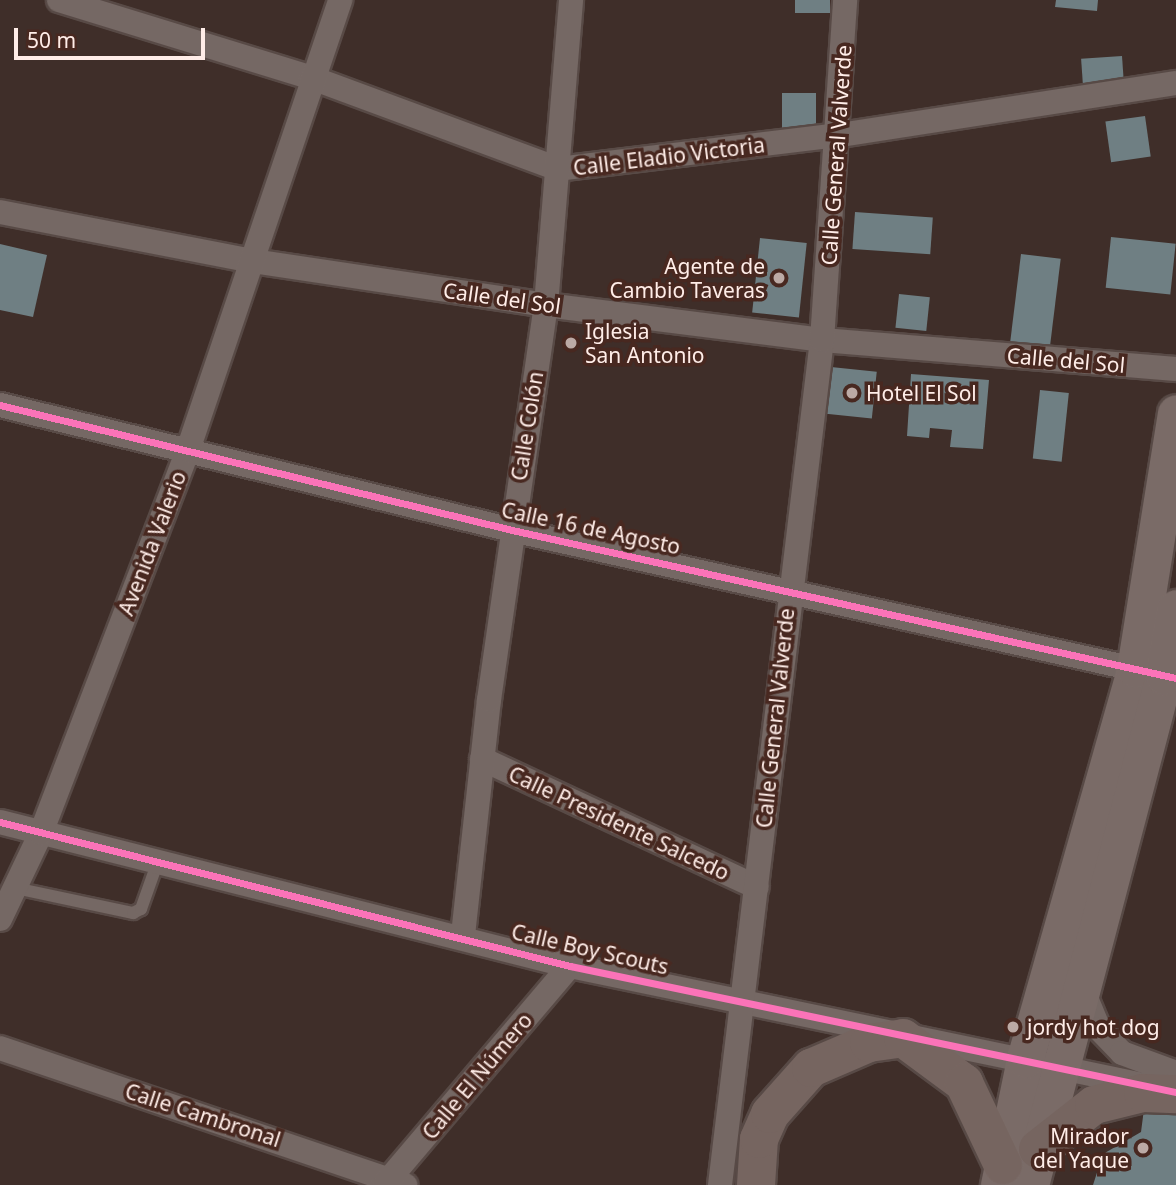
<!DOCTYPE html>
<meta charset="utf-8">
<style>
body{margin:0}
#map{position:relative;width:1176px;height:1185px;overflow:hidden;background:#3f2e29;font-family:"Noto Sans",sans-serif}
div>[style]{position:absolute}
.building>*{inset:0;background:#6f7f83;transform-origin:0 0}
.roads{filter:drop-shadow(2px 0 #584a46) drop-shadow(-2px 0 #584a46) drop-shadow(0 2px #584a46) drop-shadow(0 -2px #584a46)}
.lane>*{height:12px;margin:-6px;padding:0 6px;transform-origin:6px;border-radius:6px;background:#756864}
.street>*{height:24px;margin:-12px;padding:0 12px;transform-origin:12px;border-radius:12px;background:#756864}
.secondary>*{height:37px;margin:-18.5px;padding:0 18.5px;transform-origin:18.5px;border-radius:18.5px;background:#7a6b67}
.primary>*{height:38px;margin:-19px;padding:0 19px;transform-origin:19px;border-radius:19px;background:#766560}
.cycleway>*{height:7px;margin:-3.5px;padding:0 3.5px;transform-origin:3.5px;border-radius:3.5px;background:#fb73b8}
.dots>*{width:19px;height:19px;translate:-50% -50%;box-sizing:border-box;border:4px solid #482820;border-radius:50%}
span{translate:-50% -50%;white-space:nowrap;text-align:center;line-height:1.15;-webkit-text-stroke:7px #482820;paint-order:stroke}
.street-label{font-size:21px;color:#ffede8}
.poi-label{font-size:21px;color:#ffede8}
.right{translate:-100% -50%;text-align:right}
.left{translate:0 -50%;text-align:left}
.scale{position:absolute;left:14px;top:28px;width:191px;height:32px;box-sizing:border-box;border:4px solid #ffede8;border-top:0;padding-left:9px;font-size:21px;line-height:24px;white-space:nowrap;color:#ffede8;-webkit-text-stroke:5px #482820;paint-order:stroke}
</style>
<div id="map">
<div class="building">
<i style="left:795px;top:0;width:35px;height:13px"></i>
<i style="clip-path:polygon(1056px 0,1098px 0,1097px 11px,1055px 7px)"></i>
<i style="left:1122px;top:56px;width:31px;height:41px;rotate:86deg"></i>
<i style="left:782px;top:93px;width:34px;height:42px"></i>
<i style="left:1145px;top:116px;width:41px;height:40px;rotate:82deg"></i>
<i style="left:855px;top:212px;width:78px;height:37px;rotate:4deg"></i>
<i style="left:1111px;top:237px;width:65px;height:51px;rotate:6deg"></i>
<i style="left:760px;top:238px;width:47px;height:75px;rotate:6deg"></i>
<i style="clip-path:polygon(0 244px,47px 255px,33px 317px,0 310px)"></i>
<i style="left:1021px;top:254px;width:40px;height:94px;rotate:7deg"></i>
<i style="left:899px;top:294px;width:31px;height:34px;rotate:6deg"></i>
<i style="left:831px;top:367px;width:46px;height:47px;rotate:6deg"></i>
<i style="clip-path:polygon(911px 374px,989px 380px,983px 449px,950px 447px,952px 430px,930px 428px,929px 438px,907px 436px)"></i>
<i style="left:1040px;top:390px;width:29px;height:69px;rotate:6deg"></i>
<i style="clip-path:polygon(1144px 1109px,1176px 1112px,1176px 1185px,1093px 1185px,1103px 1154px,1141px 1132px)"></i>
</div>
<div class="roads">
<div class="lane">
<i style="left:15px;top:888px;width:121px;rotate:12deg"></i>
<i style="left:133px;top:913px;width:9px;rotate:-27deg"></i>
<i style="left:141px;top:909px;width:51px;rotate:-70.5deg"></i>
</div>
<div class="street">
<i style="left:59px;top:0;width:265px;rotate:17.1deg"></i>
<i style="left:312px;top:78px;width:262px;rotate:20.3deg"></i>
<i style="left:558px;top:169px;width:284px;rotate:-6.9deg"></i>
<i style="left:840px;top:135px;width:340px;rotate:-8.8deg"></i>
<i style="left:0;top:212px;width:257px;rotate:11deg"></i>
<i style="left:252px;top:261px;width:297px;rotate:8.5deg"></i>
<i style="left:546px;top:305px;width:278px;rotate:7.2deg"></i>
<i style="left:822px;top:340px;width:355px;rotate:4.7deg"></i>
<i style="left:0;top:405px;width:527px;rotate:13.72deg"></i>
<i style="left:512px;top:530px;width:652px;rotate:12.59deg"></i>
<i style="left:482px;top:759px;width:303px;rotate:25deg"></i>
<i style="left:0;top:822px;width:588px;rotate:14.18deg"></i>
<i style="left:570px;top:966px;width:590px;rotate:11.73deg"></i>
<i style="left:0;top:919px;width:95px;rotate:-64.5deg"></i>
<i style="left:41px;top:833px;width:410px;rotate:-69deg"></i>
<i style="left:188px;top:450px;width:475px;rotate:-71.3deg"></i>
<i style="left:463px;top:935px;width:236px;rotate:-83.7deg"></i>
<i style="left:489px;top:700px;width:399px;rotate:-81.8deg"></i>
<i style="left:546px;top:305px;width:306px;rotate:-85.3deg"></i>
<i style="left:1082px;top:988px;width:44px;rotate:67.5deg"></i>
<i style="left:1099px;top:1029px;width:33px;rotate:46deg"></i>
<i style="left:1122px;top:1053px;width:58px;rotate:20.3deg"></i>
<i style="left:0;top:1048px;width:428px;rotate:18.7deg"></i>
<i style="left:384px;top:1185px;width:287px;rotate:-49.7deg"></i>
<i style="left:720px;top:1185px;width:851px;rotate:-83.12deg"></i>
<i style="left:822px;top:340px;width:341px;rotate:-86.1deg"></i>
</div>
<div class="secondary">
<i style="left:999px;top:1185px;width:129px;rotate:-78.3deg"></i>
<i style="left:1025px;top:1059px;width:405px;rotate:-74.2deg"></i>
<i style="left:1135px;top:669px;width:259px;rotate:-80.9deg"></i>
<i style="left:1030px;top:1185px;width:526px;rotate:-75.25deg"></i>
<i style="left:1164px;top:676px;width:69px;rotate:-80deg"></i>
</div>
<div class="primary">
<i style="left:1038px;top:1149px;width:71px;rotate:-38.2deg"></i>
<i style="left:1094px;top:1105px;width:50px;rotate:-13.8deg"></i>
<i style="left:1143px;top:1093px;width:33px;rotate:2deg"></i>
<i style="left:756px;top:1185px;width:46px;rotate:-86.3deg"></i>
<i style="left:759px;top:1139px;width:27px;rotate:-66deg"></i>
<i style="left:770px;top:1114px;width:62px;rotate:-48.3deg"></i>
<i style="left:811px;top:1068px;width:63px;rotate:-23.3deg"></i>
<i style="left:869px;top:1043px;width:34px;rotate:-8deg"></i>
<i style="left:903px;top:1038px;width:76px;rotate:36.4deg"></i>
<i style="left:964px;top:1083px;width:91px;rotate:64.6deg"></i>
</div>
</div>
<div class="cycleway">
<i style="left:0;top:405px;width:527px;rotate:13.72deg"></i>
<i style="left:512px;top:530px;width:680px;rotate:12.57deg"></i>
<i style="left:0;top:822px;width:588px;rotate:14.18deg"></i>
<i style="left:570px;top:966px;width:619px;rotate:11.75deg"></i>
</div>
<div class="dots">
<i style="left:779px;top:278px;background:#bcaaa5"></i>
<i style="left:571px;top:343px;background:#bcaaa5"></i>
<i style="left:852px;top:393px;background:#bcaaa5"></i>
<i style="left:1013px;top:1027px;background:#bcaaa5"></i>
<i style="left:1143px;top:1148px;background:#bcaaa5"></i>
</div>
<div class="street-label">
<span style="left:836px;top:155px;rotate:-86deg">Calle General Valverde</span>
<span style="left:669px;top:156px;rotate:-7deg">Calle Eladio Victoria</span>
<span style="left:502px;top:298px;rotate:8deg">Calle del Sol</span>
<span style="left:1066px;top:360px;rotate:5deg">Calle del Sol</span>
<span style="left:527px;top:426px;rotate:-81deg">Calle Colón</span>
<span style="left:591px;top:528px;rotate:12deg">Calle 16 de Agosto</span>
<span style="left:152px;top:543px;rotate:-69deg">Avenida Valerio</span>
<span style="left:775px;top:718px;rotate:-84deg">Calle General Valverde</span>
<span style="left:619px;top:823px;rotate:25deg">Calle Presidente Salcedo</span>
<span style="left:590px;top:949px;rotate:13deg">Calle Boy Scouts</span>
<span style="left:477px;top:1076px;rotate:-50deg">Calle El Número</span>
<span style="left:203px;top:1115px;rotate:18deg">Calle Cambronal</span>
</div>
<div class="poi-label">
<span class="right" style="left:765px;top:278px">Agente de<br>Cambio Taveras</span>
<span class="left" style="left:585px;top:343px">Iglesia<br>San Antonio</span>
<span class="left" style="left:866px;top:393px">Hotel El Sol</span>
<span class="left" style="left:1027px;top:1027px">jordy hot dog</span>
<span class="right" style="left:1129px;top:1148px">Mirador<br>del Yaque</span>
</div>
<div class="scale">50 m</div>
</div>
